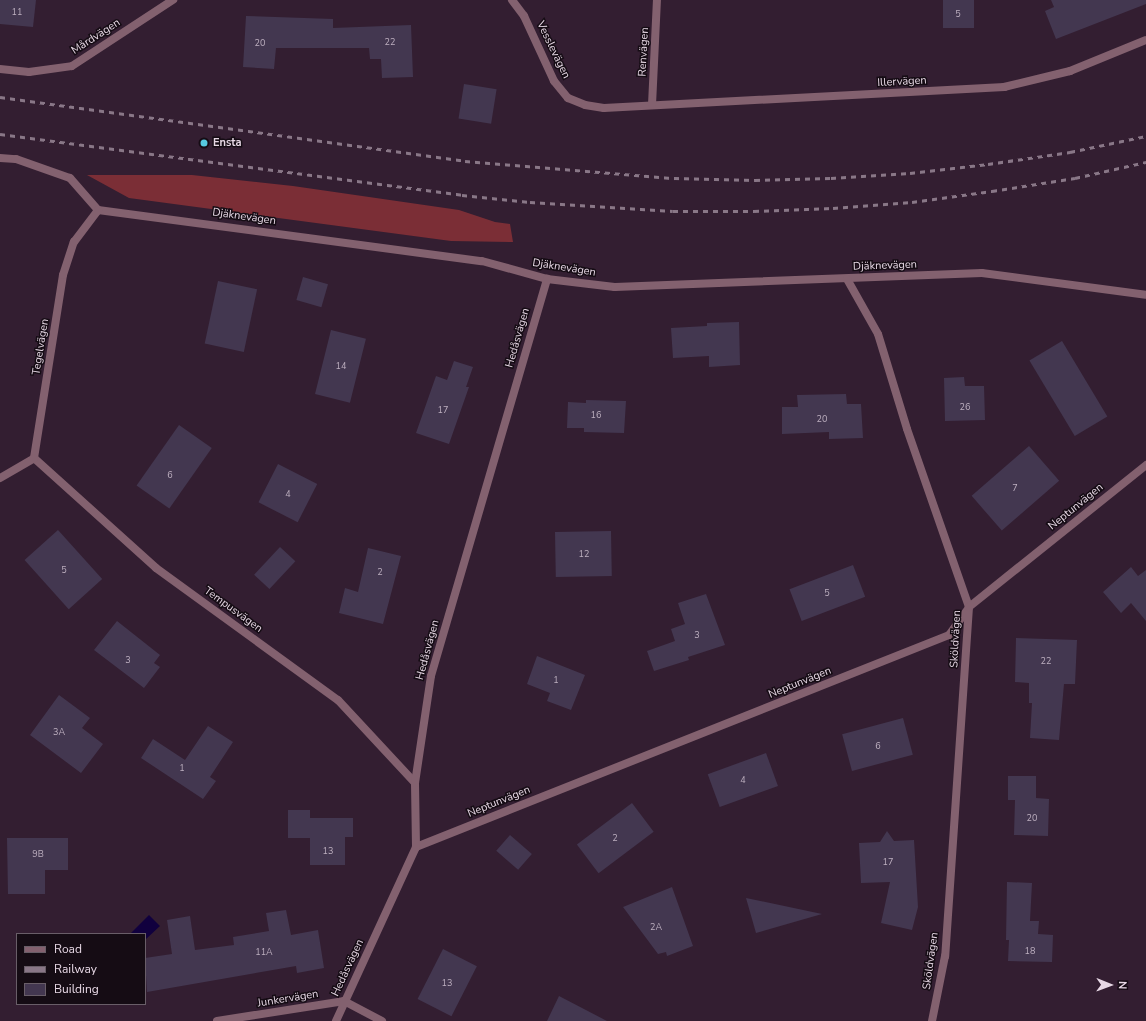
<!DOCTYPE html>
<meta charset="utf-8">
<style>
body{margin:0}
#map{position:relative;width:1146px;height:1021px;overflow:hidden;background:#331e31;font-family:"Nunito Sans",sans-serif}
div>[style]{position:absolute}
.forest>*{inset:0;background:#7b2e36}
.water>*{inset:0;background:#11003e}
.building>*{inset:0;background:#433750;transform-origin:0 0}
.minor>*{height:8px;margin:-4px;padding:0 4px;transform-origin:4px;border-radius:4px;background:#83616f}
.rail>*{height:3px;margin-top:-1.5px;transform-origin:0;background:repeating-linear-gradient(90deg,#897787 0 5px,transparent 0 10px)}
.dots>*{width:11px;height:11px;translate:-50% -50%;box-sizing:border-box;border:2px solid #150c14;border-radius:50%}
span{translate:-50% -50%;white-space:nowrap;text-align:center;line-height:1.15;-webkit-text-stroke:3px #150c14;paint-order:stroke}
.number-label{font-size:9px;color:#beb0c0}
.number-label span{-webkit-text-stroke-width:0}
.street-label{font-size:11px;color:#e7d8e5}
.poi-label{font-size:11px;color:#e7d8e5;font-weight:700}
.left{translate:0 -50%;text-align:left}
.legend{position:absolute;left:16px;top:933px;width:130px;height:72px;box-sizing:border-box;background:#150c14;border:1px solid #695e68;margin:0;padding:5px 7px;list-style:none;font-size:12px;color:#e7d8e5}
.legend li{display:flex;align-items:center;gap:8px;height:20px}
.legend b{width:20px;border:1px solid #695e68}
.north{position:absolute;left:1090px;top:965px;width:40px;height:40px;-webkit-text-stroke:3px #150c14;paint-order:stroke;rotate:91deg;font-size:11px;font-weight:700;line-height:16px;text-align:center;color:#e7d8e5}
.north::after{content:'';display:block;margin:auto;width:14px;height:18px;background:#e7d8e5;clip-path:polygon(50% 0,100% 100%,50% 72%,0 100%)}
</style>
<div id="map">
<div class="forest">
<i style="clip-path:polygon(87px 175px,192px 175px,293px 186px,459px 210px,495px 222px,510px 224px,513px 242px,451px 241px,129px 198px)"></i>
</div>
<div class="water">
<i style="clip-path:polygon(149px 915px,160px 926px,145px 940px,145px 934px,132px 934px,131px 933px)"></i>
</div>
<div class="building">
<i style="clip-path:polygon(0 0,36px 0,33px 27px,0 24px)"></i>
<i style="left:943px;top:0;width:31px;height:28px"></i>
<i style="clip-path:polygon(1051px 0,1146px 0,1146px 4px,1056px 39px,1045px 11px,1054px 7px)"></i>
<i style="clip-path:polygon(246px 16px,333px 19px,333px 28px,411px 25px,413px 77px,382px 78px,381px 59px,370px 59px,369px 48px,276px 48px,274px 69px,243px 67px)"></i>
<i style="left:464px;top:84px;width:33px;height:35px;rotate:9deg"></i>
<i style="left:303px;top:277px;width:26px;height:24px;rotate:16deg"></i>
<i style="left:218px;top:281px;width:40px;height:64px;rotate:12deg"></i>
<i style="clip-path:polygon(739px 322px,740px 365px,709px 367px,709px 356px,673px 358px,671px 328px,707px 326px,707px 323px)"></i>
<i style="left:331px;top:330px;width:36px;height:66px;rotate:14deg"></i>
<i style="left:1062px;top:341px;width:88px;height:38px;rotate:59deg"></i>
<i style="clip-path:polygon(454px 361px,473px 367px,466px 387px,469px 387px,449px 444px,416px 433px,436px 376px,447px 380px)"></i>
<i style="clip-path:polygon(964px 377px,965px 386px,984px 386px,985px 420px,945px 421px,944px 378px)"></i>
<i style="clip-path:polygon(846px 394px,847px 404px,861px 404px,863px 438px,829px 439px,829px 432px,782px 434px,782px 407px,798px 407px,797px 395px)"></i>
<i style="clip-path:polygon(586px 400px,626px 401px,624px 433px,584px 432px,584px 428px,567px 428px,568px 402px,586px 403px)"></i>
<i style="left:179px;top:425px;width:40px;height:74px;rotate:35deg"></i>
<i style="left:1029px;top:446px;width:46px;height:76px;rotate:49deg"></i>
<i style="left:278px;top:464px;width:44px;height:43px;rotate:27deg"></i>
<i style="left:58px;top:530px;width:66px;height:45px;rotate:48deg"></i>
<i style="left:611px;top:531px;width:45px;height:56px;rotate:89deg"></i>
<i style="left:280px;top:547px;width:21px;height:38px;rotate:43deg"></i>
<i style="clip-path:polygon(368px 548px,401px 556px,383px 624px,339px 613px,345px 588px,358px 592px)"></i>
<i style="left:853px;top:565px;width:34px;height:68px;rotate:69deg"></i>
<i style="clip-path:polygon(1131px 567px,1138px 576px,1146px 570px,1146px 621px,1131px 603px,1121px 613px,1103px 592px)"></i>
<i style="clip-path:polygon(706px 594px,725px 645px,688px 657px,689px 660px,654px 671px,647px 651px,675px 641px,671px 629px,685px 624px,678px 603px)"></i>
<i style="clip-path:polygon(117px 621px,160px 655px,154px 663px,160px 667px,144px 688px,94px 650px)"></i>
<i style="clip-path:polygon(1016px 638px,1077px 640px,1075px 684px,1064px 684px,1059px 740px,1030px 738px,1032px 703px,1029px 703px,1029px 683px,1015px 682px)"></i>
<i style="clip-path:polygon(537px 656px,585px 675px,571px 710px,547px 701px,550px 693px,527px 684px)"></i>
<i style="clip-path:polygon(59px 695px,90px 718px,82px 728px,103px 744px,81px 773px,30px 735px)"></i>
<i style="left:903px;top:718px;width:38px;height:63px;rotate:75deg"></i>
<i style="clip-path:polygon(208px 726px,233px 742px,210px 777px,216px 781px,203px 799px,141px 758px,153px 739px,185px 760px)"></i>
<i style="left:766px;top:753px;width:35px;height:62px;rotate:70deg"></i>
<i style="clip-path:polygon(1008px 776px,1036px 776px,1036px 798px,1049px 799px,1048px 836px,1014px 835px,1015px 800px,1008px 800px)"></i>
<i style="left:632px;top:803px;width:36px;height:69px;rotate:53deg"></i>
<i style="clip-path:polygon(288px 810px,310px 810px,310px 818px,353px 818px,353px 837px,345px 837px,345px 865px,310px 865px,310px 838px,288px 838px)"></i>
<i style="clip-path:polygon(887px 831px,894px 841px,914px 840px,918px 907px,912px 930px,881px 923px,890px 882px,861px 883px,859px 843px,880px 842px)"></i>
<i style="left:510px;top:835px;width:29px;height:21px;rotate:41deg"></i>
<i style="clip-path:polygon(7px 838px,68px 838px,68px 870px,45px 870px,45px 894px,8px 894px)"></i>
<i style="clip-path:polygon(1007px 882px,1032px 883px,1030px 921px,1039px 921px,1038px 934px,1053px 935px,1052px 962px,1008px 961px,1009px 940px,1006px 940px)"></i>
<i style="clip-path:polygon(672px 887px,693px 946px,667px 956px,666px 952px,658px 954px,623px 907px)"></i>
<i style="clip-path:polygon(746px 898px,822px 914px,756px 933px)"></i>
<i style="clip-path:polygon(286px 910px,291px 935px,318px 930px,324px 968px,297px 973px,296px 966px,147px 992px,145px 958px,172px 954px,167px 920px,190px 916px,195px 950px,234px 945px,233px 937px,269px 931px,266px 913px)"></i>
<i style="left:443px;top:949px;width:38px;height:56px;rotate:27deg"></i>
<i style="clip-path:polygon(559px 996px,607px 1021px,547px 1021px)"></i>
</div>
<div class="minor">
<i style="left:512px;top:0;width:20px;rotate:53deg"></i>
<i style="left:524px;top:16px;width:72px;rotate:65.2deg"></i>
<i style="left:554px;top:81px;width:22px;rotate:51deg"></i>
<i style="left:568px;top:98px;width:18px;rotate:22deg"></i>
<i style="left:585px;top:105px;width:19px;rotate:9deg"></i>
<i style="left:604px;top:108px;width:401px;rotate:-3deg"></i>
<i style="left:1004px;top:87px;width:68px;rotate:-13.6deg"></i>
<i style="left:1070px;top:71px;width:82px;rotate:-22.2deg"></i>
<i style="left:0;top:69px;width:29px;rotate:6deg"></i>
<i style="left:29px;top:72px;width:43px;rotate:-7.9deg"></i>
<i style="left:72px;top:66px;width:121px;rotate:-33.2deg"></i>
<i style="left:652px;top:105px;width:105px;rotate:-87.3deg"></i>
<i style="left:0;top:158px;width:16px;rotate:4deg"></i>
<i style="left:16px;top:159px;width:57px;rotate:19.4deg"></i>
<i style="left:70px;top:178px;width:43px;rotate:48.8deg"></i>
<i style="left:98px;top:210px;width:387px;rotate:7.6deg"></i>
<i style="left:482px;top:261px;width:67px;rotate:15.5deg"></i>
<i style="left:547px;top:279px;width:68px;rotate:6.7deg"></i>
<i style="left:615px;top:287px;width:367px;rotate:-2.2deg"></i>
<i style="left:982px;top:273px;width:165px;rotate:7.6deg"></i>
<i style="left:847px;top:279px;width:63px;rotate:60.6deg"></i>
<i style="left:878px;top:334px;width:99px;rotate:73deg"></i>
<i style="left:907px;top:429px;width:188px;rotate:70.8deg"></i>
<i style="left:969px;top:607px;width:350px;rotate:93.9deg"></i>
<i style="left:945px;top:956px;width:66px;rotate:101.3deg"></i>
<i style="left:34px;top:458px;width:164px;rotate:42deg"></i>
<i style="left:156px;top:568px;width:225px;rotate:36deg"></i>
<i style="left:338px;top:700px;width:113px;rotate:47.1deg"></i>
<i style="left:34px;top:458px;width:185px;rotate:-81deg"></i>
<i style="left:63px;top:275px;width:35px;rotate:-72deg"></i>
<i style="left:74px;top:242px;width:40px;rotate:-53deg"></i>
<i style="left:0;top:478px;width:39px;rotate:-30deg"></i>
<i style="left:416px;top:847px;width:574px;rotate:-21.69deg"></i>
<i style="left:949px;top:635px;width:34px;rotate:-54deg"></i>
<i style="left:969px;top:607px;width:227px;rotate:-38.7deg"></i>
<i style="left:217px;top:1021px;width:129px;rotate:-8.9deg"></i>
<i style="left:344px;top:1001px;width:43px;rotate:27.8deg"></i>
<i style="left:336px;top:1021px;width:192px;rotate:-65.3deg"></i>
<i style="left:416px;top:847px;width:64px;rotate:-90.9deg"></i>
<i style="left:415px;top:783px;width:108px;rotate:-81.5deg"></i>
<i style="left:431px;top:676px;width:414px;rotate:-73.7deg"></i>
</div>
<div class="rail">
<i style="left:0;top:97px;width:469px;rotate:7.8deg"></i>
<i style="left:465px;top:161px;width:210px;rotate:4.7deg"></i>
<i style="left:674px;top:178px;width:81px;rotate:1.4deg"></i>
<i style="left:755px;top:180px;width:76px;rotate:-1.5deg"></i>
<i style="left:831px;top:178px;width:79px;rotate:-3.6deg"></i>
<i style="left:910px;top:173px;width:79px;rotate:-6.6deg"></i>
<i style="left:988px;top:164px;width:83px;rotate:-8.3deg"></i>
<i style="left:1070px;top:152px;width:78px;rotate:-11.9deg"></i>
<i style="left:0;top:134px;width:466px;rotate:7.5deg"></i>
<i style="left:462px;top:195px;width:68px;rotate:5.9deg"></i>
<i style="left:530px;top:202px;width:143px;rotate:3.6deg"></i>
<i style="left:673px;top:211px;width:81px"></i>
<i style="left:754px;top:211px;width:79px;rotate:-2.2deg"></i>
<i style="left:833px;top:208px;width:79px;rotate:-4.3deg"></i>
<i style="left:912px;top:202px;width:81px;rotate:-7.8deg"></i>
<i style="left:992px;top:191px;width:84px;rotate:-8.9deg"></i>
<i style="left:1075px;top:178px;width:73px;rotate:-12.7deg"></i>
</div>
<div class="dots">
<i style="left:204px;top:143px;background:#56c9e0"></i>
</div>
<div class="number-label">
<span style="left:17px;top:12px">11</span>
<span style="left:958px;top:14px">5</span>
<span style="left:390px;top:42px">22</span>
<span style="left:260px;top:43px">20</span>
<span style="left:341px;top:366px">14</span>
<span style="left:965px;top:407px">26</span>
<span style="left:443px;top:410px">17</span>
<span style="left:596px;top:415px">16</span>
<span style="left:822px;top:419px">20</span>
<span style="left:170px;top:475px">6</span>
<span style="left:1015px;top:488px">7</span>
<span style="left:288px;top:494px">4</span>
<span style="left:584px;top:554px">12</span>
<span style="left:64px;top:570px">5</span>
<span style="left:380px;top:572px">2</span>
<span style="left:827px;top:593px">5</span>
<span style="left:697px;top:635px">3</span>
<span style="left:128px;top:660px">3</span>
<span style="left:1046px;top:661px">22</span>
<span style="left:556px;top:680px">1</span>
<span style="left:59px;top:732px">3A</span>
<span style="left:878px;top:746px">6</span>
<span style="left:182px;top:768px">1</span>
<span style="left:743px;top:780px">4</span>
<span style="left:1032px;top:818px">20</span>
<span style="left:615px;top:838px">2</span>
<span style="left:328px;top:851px">13</span>
<span style="left:38px;top:854px">9B</span>
<span style="left:888px;top:862px">17</span>
<span style="left:656px;top:927px">2A</span>
<span style="left:1030px;top:951px">18</span>
<span style="left:264px;top:952px">11A</span>
<span style="left:447px;top:983px">13</span>
</div>
<div class="street-label">
<span style="left:96px;top:37px;rotate:-33deg">Mårdvägen</span>
<span style="left:553px;top:50px;rotate:64deg">Vesslevägen</span>
<span style="left:644px;top:52px;rotate:-87deg">Renvägen</span>
<span style="left:902px;top:82px;rotate:-3deg">Illervägen</span>
<span style="left:244px;top:217px;rotate:8deg">Djäknevägen</span>
<span style="left:885px;top:266px;rotate:-2deg">Djäknevägen</span>
<span style="left:564px;top:268px;rotate:9deg">Djäknevägen</span>
<span style="left:518px;top:338px;rotate:-74deg">Hedåsvägen</span>
<span style="left:41px;top:347px;rotate:-81deg">Tegelvägen</span>
<span style="left:1076px;top:507px;rotate:-39deg">Neptunvägen</span>
<span style="left:233px;top:610px;rotate:36deg">Tempusvägen</span>
<span style="left:956px;top:639px;rotate:-87deg">Sköldvägen</span>
<span style="left:428px;top:650px;rotate:-75deg">Hedåsvägen</span>
<span style="left:800px;top:683px;rotate:-22deg">Neptunvägen</span>
<span style="left:499px;top:802px;rotate:-22deg">Neptunvägen</span>
<span style="left:931px;top:961px;rotate:-82deg">Sköldvägen</span>
<span style="left:348px;top:968px;rotate:-65deg">Hedåsvägen</span>
<span style="left:288px;top:999px;rotate:-9deg">Junkervägen</span>
</div>
<div class="poi-label">
<span class="left" style="left:213px;top:143px">Ensta</span>
</div>
<ul class="legend">
<li><b style="height:5px;background:#83616f"></b>Road</li>
<li><b style="height:5px;background:#897787"></b>Railway</li>
<li><b style="height:11px;background:#433750"></b>Building</li>
</ul>
<div class="north">N</div>
</div>
